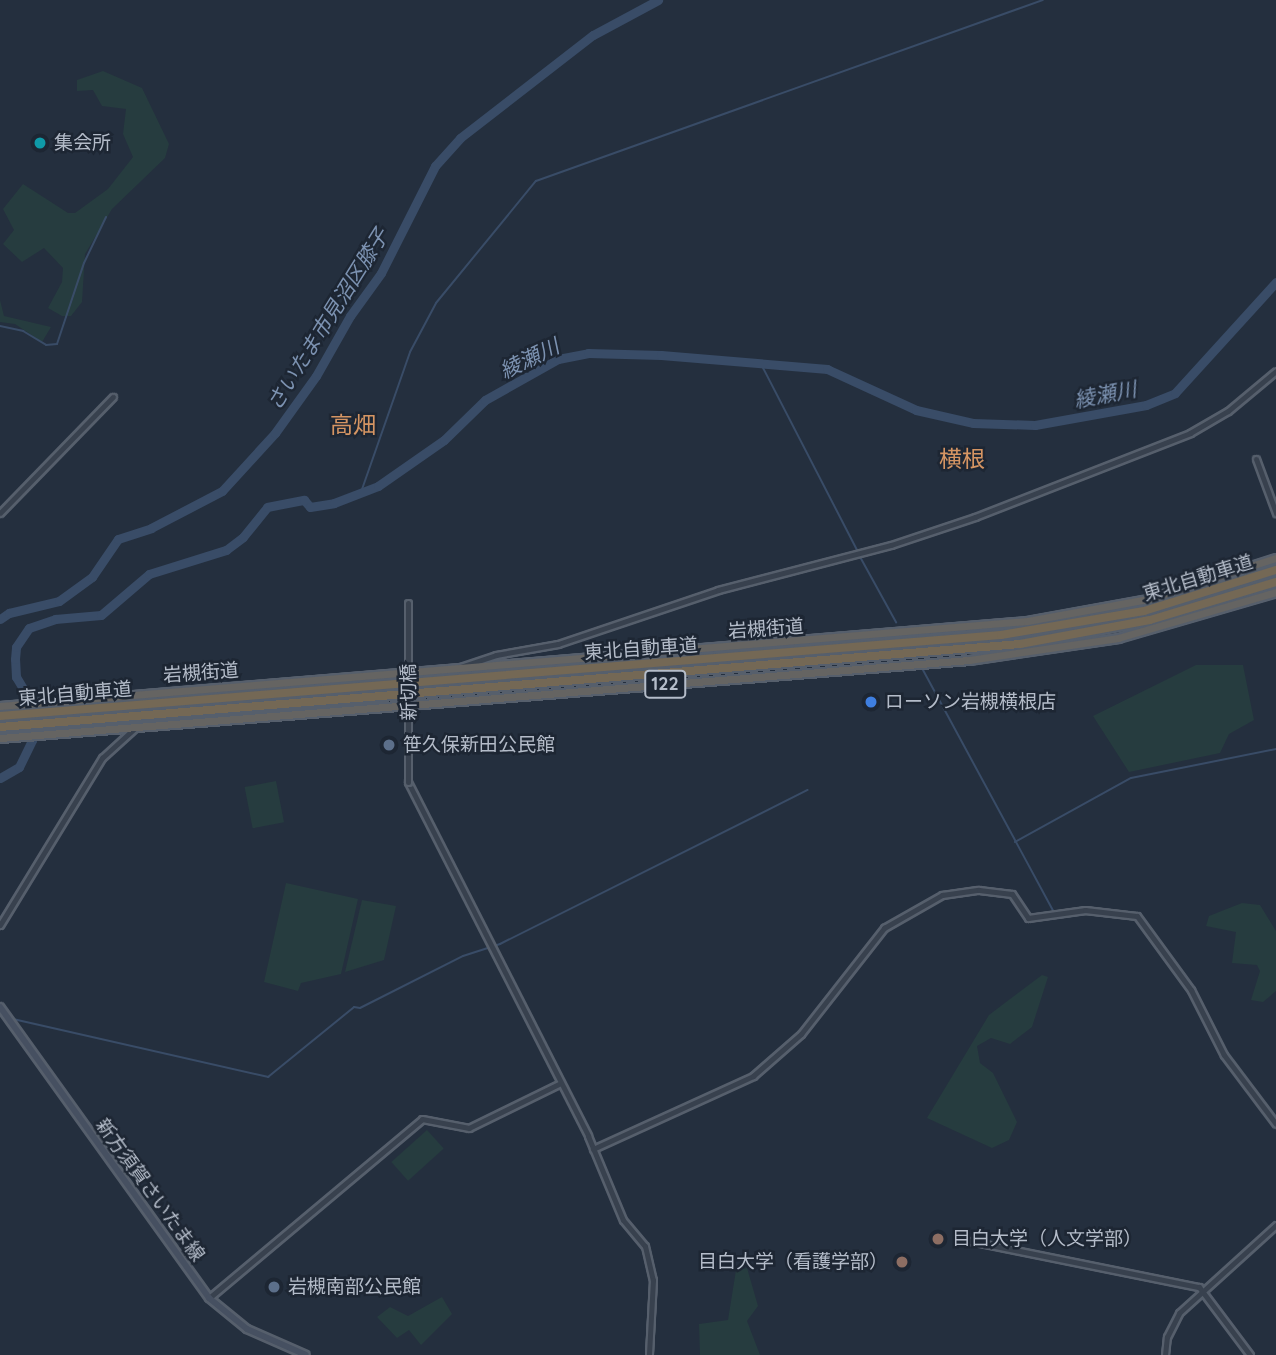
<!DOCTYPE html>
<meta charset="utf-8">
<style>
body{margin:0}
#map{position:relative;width:1276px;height:1355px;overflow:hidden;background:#242f3e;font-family:Quicksand,"Noto Sans JP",sans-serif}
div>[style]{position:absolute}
.green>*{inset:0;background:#263c3f;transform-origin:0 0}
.stream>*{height:2px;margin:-1px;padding:0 1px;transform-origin:1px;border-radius:1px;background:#394c67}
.river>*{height:9px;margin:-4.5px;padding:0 4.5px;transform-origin:4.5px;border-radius:4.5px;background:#394c67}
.roads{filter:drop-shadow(2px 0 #565f6c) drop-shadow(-2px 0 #565f6c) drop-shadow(0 2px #565f6c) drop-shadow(0 -2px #565f6c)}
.tertiary>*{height:5px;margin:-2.5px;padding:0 2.5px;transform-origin:2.5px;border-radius:2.5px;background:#38414e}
.secondary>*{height:6px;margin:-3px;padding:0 3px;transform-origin:3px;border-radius:3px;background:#465061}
.trunk>*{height:7px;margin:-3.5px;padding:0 3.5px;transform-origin:3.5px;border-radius:3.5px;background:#656462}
.motorway>*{height:8px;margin:-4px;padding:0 4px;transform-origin:4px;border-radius:4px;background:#746855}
.bridges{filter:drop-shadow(2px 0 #565f6c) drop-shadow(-2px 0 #565f6c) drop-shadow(0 2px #565f6c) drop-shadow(0 -2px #565f6c)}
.tertiary-bridge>*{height:5px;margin:-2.5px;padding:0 2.5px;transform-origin:2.5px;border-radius:2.5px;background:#38414e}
.dots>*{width:19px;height:19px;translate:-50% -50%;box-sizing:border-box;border:4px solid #1d2633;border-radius:50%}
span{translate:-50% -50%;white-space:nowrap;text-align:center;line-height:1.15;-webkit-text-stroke:5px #1d2633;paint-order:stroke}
.shield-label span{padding:2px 5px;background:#1d2633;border:2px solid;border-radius:5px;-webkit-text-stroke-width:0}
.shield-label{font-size:18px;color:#b4bcc9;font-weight:700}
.poi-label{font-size:19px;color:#b4bcc9}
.left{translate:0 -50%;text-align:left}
.right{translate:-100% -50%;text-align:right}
.street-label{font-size:19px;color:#b4bcc9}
.water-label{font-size:21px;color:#7c92b1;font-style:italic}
.quarter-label{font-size:23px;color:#d59563}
</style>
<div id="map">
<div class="green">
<i style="clip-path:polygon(103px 71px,142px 88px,169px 144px,165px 158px,112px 209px,85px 254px,82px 302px,71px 316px,62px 316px,48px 308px,62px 282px,63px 268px,44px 248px,22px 262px,3px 244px,14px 230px,3px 209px,23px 184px,68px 213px,75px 213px,108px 189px,133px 157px,123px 134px,126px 109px,102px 106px,93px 90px,77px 91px,77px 80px)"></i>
<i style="clip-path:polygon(0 300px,4px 316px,51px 327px,42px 342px,15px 324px,0 322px)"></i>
<i style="clip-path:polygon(1196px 665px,1243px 665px,1254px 720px,1229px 734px,1220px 753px,1129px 772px,1093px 716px)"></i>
<i style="left:276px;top:781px;width:42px;height:32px;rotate:79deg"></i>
<i style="clip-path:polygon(286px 883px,358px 899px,341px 974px,301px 983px,298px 991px,264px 982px)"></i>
<i style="clip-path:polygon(362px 900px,396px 906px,384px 960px,345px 972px)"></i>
<i style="clip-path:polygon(1242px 903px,1260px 905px,1276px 931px,1276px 991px,1263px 1002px,1251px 1000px,1260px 971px,1257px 965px,1232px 963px,1236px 932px,1206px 926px,1209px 916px)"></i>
<i style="clip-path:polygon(1042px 975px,1048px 977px,1032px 1027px,1010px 1044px,991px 1038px,977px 1046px,980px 1063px,993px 1073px,1017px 1122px,1009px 1140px,992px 1148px,927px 1118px,989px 1015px)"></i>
<i style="left:427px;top:1130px;width:25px;height:48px;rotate:48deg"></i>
<i style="clip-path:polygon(747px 1268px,758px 1306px,747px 1321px,760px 1355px,700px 1355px,699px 1324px,728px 1320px,736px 1270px)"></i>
<i style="clip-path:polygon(442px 1297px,452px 1314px,421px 1345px,409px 1330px,397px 1338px,377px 1317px,390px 1307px,408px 1316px)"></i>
</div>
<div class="stream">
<i style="left:0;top:326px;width:24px;rotate:12deg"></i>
<i style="left:23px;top:331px;width:27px;rotate:31deg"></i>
<i style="left:46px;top:345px;width:11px;rotate:-5deg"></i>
<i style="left:57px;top:344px;width:85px;rotate:-71.6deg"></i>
<i style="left:84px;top:263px;width:51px;rotate:-64.4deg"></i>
<i style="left:761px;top:364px;width:209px;rotate:62.7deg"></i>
<i style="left:360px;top:495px;width:151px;rotate:-70.7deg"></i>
<i style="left:410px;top:352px;width:55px;rotate:-62deg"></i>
<i style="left:436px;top:303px;width:158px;rotate:-50.7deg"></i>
<i style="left:536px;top:181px;width:538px;rotate:-19.65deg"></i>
<i style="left:859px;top:555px;width:77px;rotate:61.1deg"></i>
<i style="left:923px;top:670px;width:277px;rotate:61.6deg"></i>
<i style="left:1015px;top:842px;width:132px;rotate:-28.9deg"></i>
<i style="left:1131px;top:778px;width:148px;rotate:-11.3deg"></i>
<i style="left:13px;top:1019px;width:262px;rotate:12.8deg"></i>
<i style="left:268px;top:1077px;width:111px;rotate:-39.1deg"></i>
<i style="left:354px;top:1007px;width:6px;rotate:9deg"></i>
<i style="left:360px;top:1008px;width:115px;rotate:-26.8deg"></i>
<i style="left:463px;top:956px;width:39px;rotate:-18deg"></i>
<i style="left:500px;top:944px;width:344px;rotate:-26.6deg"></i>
</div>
<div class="river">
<i style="left:0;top:619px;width:11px;rotate:-34deg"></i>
<i style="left:9px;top:613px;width:51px;rotate:-13.5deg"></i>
<i style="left:59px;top:601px;width:41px;rotate:-36deg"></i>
<i style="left:92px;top:577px;width:46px;rotate:-55.6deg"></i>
<i style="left:118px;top:539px;width:35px;rotate:-18deg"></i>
<i style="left:151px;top:528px;width:80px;rotate:-27.5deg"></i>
<i style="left:222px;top:491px;width:79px;rotate:-47.6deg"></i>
<i style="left:275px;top:433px;width:70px;rotate:-54.3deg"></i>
<i style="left:316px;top:376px;width:69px;rotate:-60.5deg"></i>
<i style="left:350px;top:316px;width:53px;rotate:-54.2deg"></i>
<i style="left:381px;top:273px;width:120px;rotate:-63.2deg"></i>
<i style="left:435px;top:166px;width:38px;rotate:-48deg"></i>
<i style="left:460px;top:138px;width:168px;rotate:-37.8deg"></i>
<i style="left:593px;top:35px;width:74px;rotate:-28.3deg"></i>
<i style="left:0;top:778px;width:22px;rotate:-30deg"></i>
<i style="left:19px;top:767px;width:30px;rotate:-64deg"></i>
<i style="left:32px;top:740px;width:30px;rotate:-82deg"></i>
<i style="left:36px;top:710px;width:39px;rotate:-121deg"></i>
<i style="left:16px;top:677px;width:18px;rotate:-93deg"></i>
<i style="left:15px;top:659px;width:12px;rotate:-85deg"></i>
<i style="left:16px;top:647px;width:23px;rotate:-56deg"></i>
<i style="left:29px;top:628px;width:28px;rotate:-19deg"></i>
<i style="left:55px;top:619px;width:46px;rotate:-5deg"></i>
<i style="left:101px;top:615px;width:63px;rotate:-40.5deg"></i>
<i style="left:149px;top:574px;width:81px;rotate:-17.3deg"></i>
<i style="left:226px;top:550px;width:21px;rotate:-37deg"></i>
<i style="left:243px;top:537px;width:38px;rotate:-51deg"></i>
<i style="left:267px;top:507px;width:38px;rotate:-11deg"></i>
<i style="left:304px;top:500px;width:9px;rotate:49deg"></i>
<i style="left:310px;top:507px;width:24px;rotate:-9deg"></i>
<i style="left:334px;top:503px;width:47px;rotate:-21.1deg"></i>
<i style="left:378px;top:486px;width:80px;rotate:-34.9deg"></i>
<i style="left:444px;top:440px;width:57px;rotate:-44.3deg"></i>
<i style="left:485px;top:400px;width:84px;rotate:-29.3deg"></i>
<i style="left:558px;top:359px;width:31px;rotate:-11deg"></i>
<i style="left:588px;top:353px;width:73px;rotate:1.6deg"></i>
<i style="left:661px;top:355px;width:167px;rotate:4.8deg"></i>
<i style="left:827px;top:369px;width:98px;rotate:24.7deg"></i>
<i style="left:916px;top:410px;width:58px;rotate:12.8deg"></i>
<i style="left:973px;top:423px;width:62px;rotate:1.8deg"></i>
<i style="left:1035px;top:425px;width:113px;rotate:-10.2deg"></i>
<i style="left:1146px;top:405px;width:31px;rotate:-22deg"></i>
<i style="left:1175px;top:393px;width:150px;rotate:-47.7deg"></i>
</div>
<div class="roads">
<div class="tertiary">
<i style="left:1256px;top:459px;width:58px;rotate:69.7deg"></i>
<i style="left:0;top:513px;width:162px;rotate:-45.8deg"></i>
<i style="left:457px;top:668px;width:41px;rotate:-18.4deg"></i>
<i style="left:496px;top:655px;width:63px;rotate:-10.1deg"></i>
<i style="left:558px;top:644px;width:169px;rotate:-18.6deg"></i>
<i style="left:718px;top:590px;width:179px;rotate:-14.6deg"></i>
<i style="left:891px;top:545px;width:89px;rotate:-18.4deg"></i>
<i style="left:975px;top:517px;width:231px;rotate:-21.3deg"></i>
<i style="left:1190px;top:433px;width:44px;rotate:-30.1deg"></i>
<i style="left:1228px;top:411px;width:62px;rotate:-39.8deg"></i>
<i style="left:408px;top:782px;width:397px;rotate:63deg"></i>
<i style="left:588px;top:1136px;width:91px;rotate:67.4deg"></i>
<i style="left:623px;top:1220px;width:34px;rotate:50deg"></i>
<i style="left:645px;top:1246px;width:35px;rotate:77deg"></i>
<i style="left:653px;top:1280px;width:75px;rotate:93.1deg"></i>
<i style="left:0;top:925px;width:196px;rotate:-58.6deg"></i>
<i style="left:102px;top:758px;width:47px;rotate:-42.4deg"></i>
<i style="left:593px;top:1149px;width:176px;rotate:-24.5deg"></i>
<i style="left:753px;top:1076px;width:64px;rotate:-41.2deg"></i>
<i style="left:801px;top:1034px;width:135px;rotate:-51.9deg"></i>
<i style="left:884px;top:928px;width:67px;rotate:-29.6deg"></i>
<i style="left:942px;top:895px;width:37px;rotate:-8deg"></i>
<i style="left:979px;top:890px;width:33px;rotate:7deg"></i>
<i style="left:1012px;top:894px;width:29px;rotate:56deg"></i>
<i style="left:1028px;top:918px;width:58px;rotate:-8deg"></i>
<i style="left:1085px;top:910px;width:52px;rotate:6.6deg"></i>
<i style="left:1137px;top:916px;width:92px;rotate:53.9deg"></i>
<i style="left:1191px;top:990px;width:73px;rotate:63.1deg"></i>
<i style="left:1224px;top:1055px;width:86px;rotate:53deg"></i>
<i style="left:970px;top:1241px;width:234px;rotate:11.4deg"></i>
<i style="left:1199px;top:1287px;width:85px;rotate:53.1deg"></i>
<i style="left:209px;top:1298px;width:278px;rotate:-40deg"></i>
<i style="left:422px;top:1119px;width:48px;rotate:10.8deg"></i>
<i style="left:469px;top:1128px;width:102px;rotate:-26.1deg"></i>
<i style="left:1165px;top:1355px;width:18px;rotate:-84deg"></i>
<i style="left:1167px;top:1337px;width:27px;rotate:-63deg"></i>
<i style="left:1179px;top:1313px;width:131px;rotate:-42.2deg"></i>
</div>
<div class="secondary">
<i style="left:0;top:1007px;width:358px;rotate:54.3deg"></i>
<i style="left:209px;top:1298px;width:49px;rotate:39.2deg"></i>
<i style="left:247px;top:1329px;width:64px;rotate:23.8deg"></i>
</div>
<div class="trunk">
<i style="left:0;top:706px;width:1031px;rotate:-4.73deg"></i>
<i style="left:1027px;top:621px;width:123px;rotate:-10.3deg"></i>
<i style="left:1148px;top:599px;width:134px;rotate:-17.8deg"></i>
<i style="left:0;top:738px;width:972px;rotate:-4.6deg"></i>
<i style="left:969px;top:660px;width:151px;rotate:-8.4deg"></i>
<i style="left:1118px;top:638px;width:165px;rotate:-16.2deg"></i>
</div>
<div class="motorway">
<i style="left:0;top:716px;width:1004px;rotate:-4.63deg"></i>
<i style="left:1001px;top:635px;width:145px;rotate:-9.5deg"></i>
<i style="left:1144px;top:611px;width:138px;rotate:-17.3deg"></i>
<i style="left:0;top:727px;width:1023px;rotate:-4.65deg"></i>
<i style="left:1020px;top:644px;width:132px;rotate:-10.5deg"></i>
<i style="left:1150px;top:620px;width:132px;rotate:-16.8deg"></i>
</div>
</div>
<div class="bridges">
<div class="tertiary-bridge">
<i style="left:408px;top:603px;width:179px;rotate:90deg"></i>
</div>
</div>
<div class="dots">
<i style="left:40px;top:143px;background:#0f9aa8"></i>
<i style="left:871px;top:702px;background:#3f7fe0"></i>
<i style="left:389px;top:745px;background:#5c6f8a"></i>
<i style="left:938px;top:1239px;background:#8d6e63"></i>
<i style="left:902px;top:1262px;background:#8d6e63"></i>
<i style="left:274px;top:1287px;background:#5c6f8a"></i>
</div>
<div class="shield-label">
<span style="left:665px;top:684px">122</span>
</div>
<div class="poi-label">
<span class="left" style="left:54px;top:143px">集会所</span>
<span class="left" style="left:885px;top:702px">ローソン岩槻横根店</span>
<span class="left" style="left:403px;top:745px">笹久保新田公民館</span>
<span class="left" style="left:952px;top:1239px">目白大学（人文学部）</span>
<span class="right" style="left:888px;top:1262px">目白大学（看護学部）</span>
<span class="left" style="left:288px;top:1287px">岩槻南部公民館</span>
</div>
<div class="street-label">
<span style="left:1198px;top:578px;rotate:-17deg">東北自動車道</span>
<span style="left:766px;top:629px;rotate:-4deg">岩槻街道</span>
<span style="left:641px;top:649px;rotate:-4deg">東北自動車道</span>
<span style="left:201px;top:673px;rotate:-4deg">岩槻街道</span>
<span style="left:409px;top:692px;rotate:-91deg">新切橋</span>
<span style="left:75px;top:694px;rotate:-5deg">東北自動車道</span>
<span style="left:150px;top:1190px;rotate:54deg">新方須賀さいたま線</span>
</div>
<div class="water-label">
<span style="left:327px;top:319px;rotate:-58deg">さいたま市見沼区膝子</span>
<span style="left:529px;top:358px;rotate:-26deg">綾瀬川</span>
<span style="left:1105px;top:394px;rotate:-11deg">綾瀬川</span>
</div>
<div class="quarter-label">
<span style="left:353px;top:425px">高畑</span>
<span style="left:962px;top:459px">横根</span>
</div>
</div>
